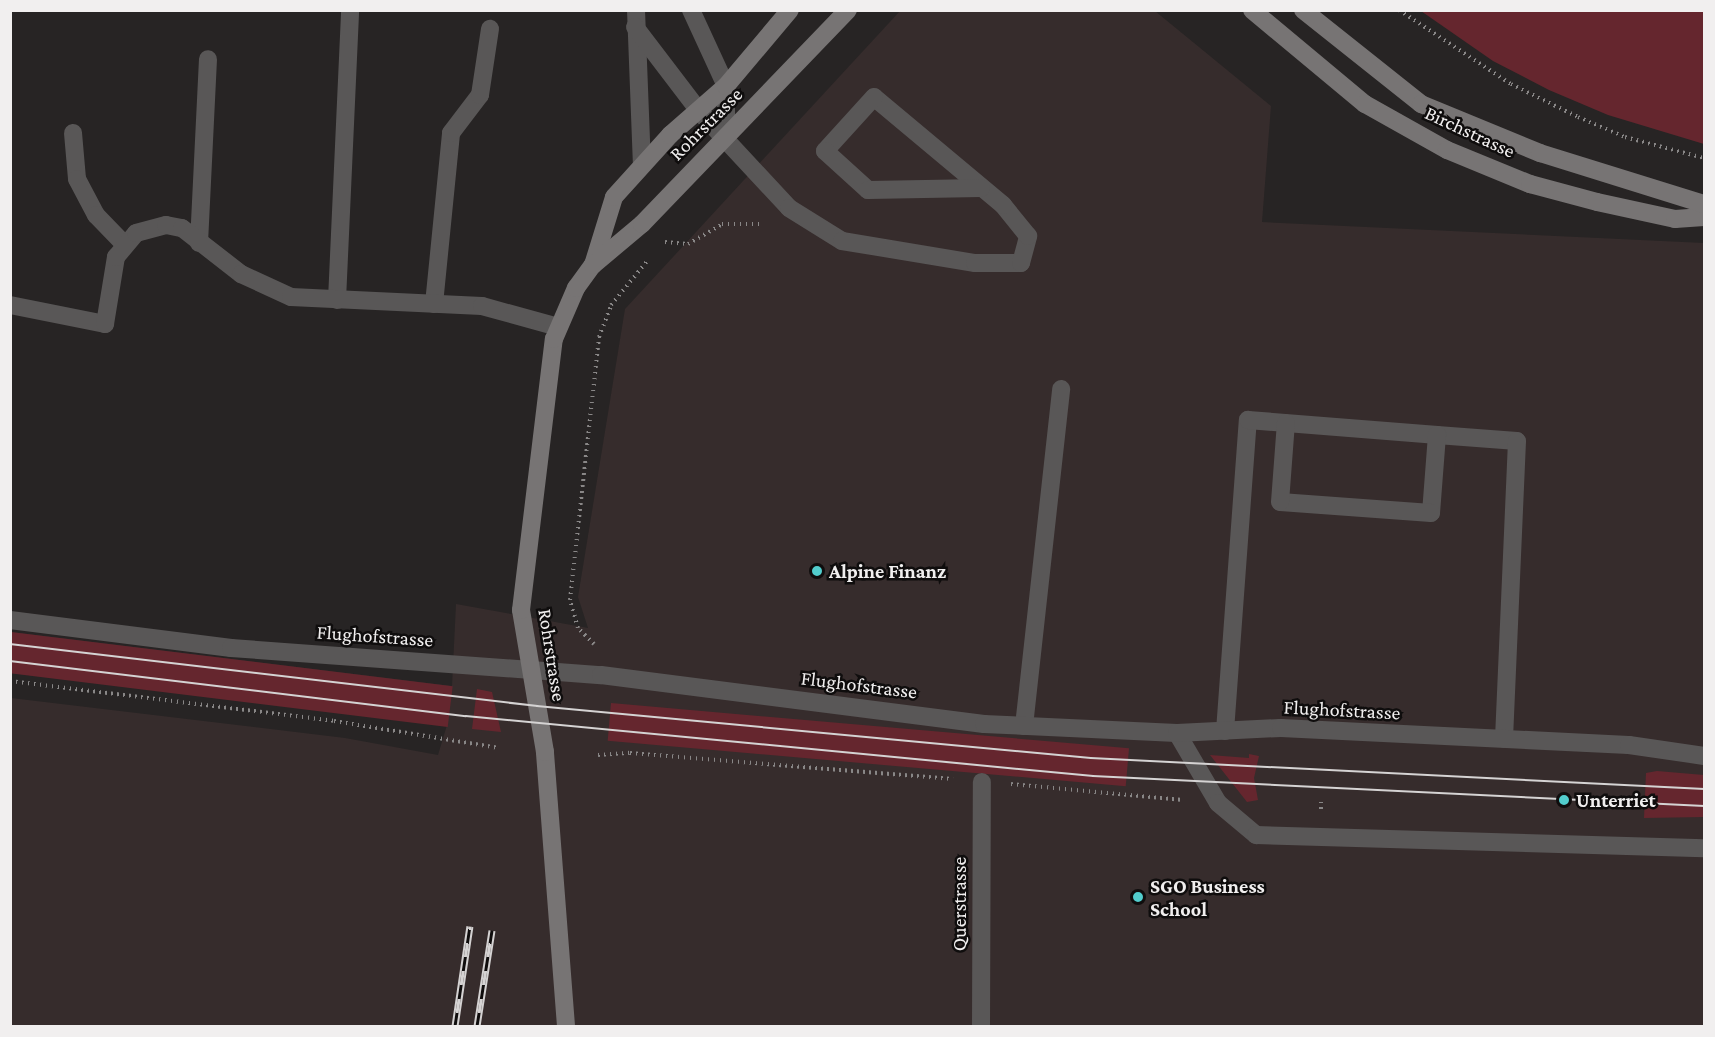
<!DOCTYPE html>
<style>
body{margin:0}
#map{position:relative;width:1715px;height:1037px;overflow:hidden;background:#272424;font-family:"Crimson Pro",serif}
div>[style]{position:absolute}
.built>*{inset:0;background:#362c2c}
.green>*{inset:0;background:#65262e;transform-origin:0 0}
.path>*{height:4px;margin-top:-2px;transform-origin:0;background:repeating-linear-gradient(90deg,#898787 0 1.5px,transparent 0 6px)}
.lane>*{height:18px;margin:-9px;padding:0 9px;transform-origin:9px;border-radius:9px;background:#595757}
.street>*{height:18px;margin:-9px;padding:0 9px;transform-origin:9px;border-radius:9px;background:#595757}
.secondary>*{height:18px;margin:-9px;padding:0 9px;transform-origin:9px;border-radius:9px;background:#777474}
.tram>*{height:1.5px;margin:-0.75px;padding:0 0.75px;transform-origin:0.75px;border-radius:0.75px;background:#d5d3d3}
.rail>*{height:7px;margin-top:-3.5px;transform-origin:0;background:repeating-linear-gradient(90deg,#0f0d0d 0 14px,#d5d3d3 0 28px);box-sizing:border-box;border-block:2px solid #d5d3d3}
.dots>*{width:16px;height:16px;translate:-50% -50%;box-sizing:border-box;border:3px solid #0f0d0d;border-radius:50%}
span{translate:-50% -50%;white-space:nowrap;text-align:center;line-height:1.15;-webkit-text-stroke:5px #0f0d0d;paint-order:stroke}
.street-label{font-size:20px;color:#f1efef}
.poi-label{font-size:20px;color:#f1efef;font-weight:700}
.left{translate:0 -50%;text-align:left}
.frame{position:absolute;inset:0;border:12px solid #f1efef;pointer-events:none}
</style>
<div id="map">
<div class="built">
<i style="clip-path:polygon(900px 11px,1155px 11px,1271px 106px,1262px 222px,1704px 243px,1704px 1026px,11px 1026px,11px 698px,345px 738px,438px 755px,447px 725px,11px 673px,11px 632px,452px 686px,456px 604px,588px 628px,578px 597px,625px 309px)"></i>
</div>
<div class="green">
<i style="clip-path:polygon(1421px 11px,1704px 11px,1704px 144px,1608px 115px,1549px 90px,1493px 61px)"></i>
<i style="left:11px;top:632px;width:445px;height:41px;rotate:7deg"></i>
<i style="clip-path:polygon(477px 689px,492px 692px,501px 732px,472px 729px)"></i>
<i style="left:611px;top:703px;width:520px;height:38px;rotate:5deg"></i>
<i style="clip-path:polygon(1249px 754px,1259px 756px,1254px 778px,1258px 800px,1247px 802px,1210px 755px,1249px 758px)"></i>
<i style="clip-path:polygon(1657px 771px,1704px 775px,1704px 817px,1644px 818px,1646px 773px)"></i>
</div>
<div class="path">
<i style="left:1399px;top:10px;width:134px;rotate:33.5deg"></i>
<i style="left:1511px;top:84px;width:75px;rotate:26.2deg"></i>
<i style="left:1578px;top:117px;width:51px;rotate:23.1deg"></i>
<i style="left:1625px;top:137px;width:82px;rotate:14.9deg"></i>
<i style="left:665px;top:242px;width:23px;rotate:5deg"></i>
<i style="left:688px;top:244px;width:39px;rotate:-30deg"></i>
<i style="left:722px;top:224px;width:42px"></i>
<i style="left:594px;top:644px;width:23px;rotate:-135deg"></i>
<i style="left:578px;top:628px;width:29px;rotate:-106deg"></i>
<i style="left:570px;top:600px;width:265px;rotate:-83.7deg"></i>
<i style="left:599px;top:337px;width:34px;rotate:-69deg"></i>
<i style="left:611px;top:305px;width:58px;rotate:-50.6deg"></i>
<i style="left:10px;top:681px;width:326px;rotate:7deg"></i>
<i style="left:334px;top:721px;width:166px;rotate:9.3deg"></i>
<i style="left:598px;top:755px;width:32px;rotate:-4deg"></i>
<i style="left:630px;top:753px;width:324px;rotate:4.6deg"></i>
<i style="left:1011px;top:784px;width:173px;rotate:5.3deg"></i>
<i style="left:1321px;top:809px;width:10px;rotate:-90deg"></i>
</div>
<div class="lane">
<i style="left:636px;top:10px;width:155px;rotate:87.8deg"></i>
<i style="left:691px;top:10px;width:84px;rotate:65.3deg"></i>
<i style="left:726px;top:86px;width:49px;rotate:90deg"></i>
<i style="left:635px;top:27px;width:106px;rotate:52.7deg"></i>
<i style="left:699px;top:111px;width:132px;rotate:47.1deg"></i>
<i style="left:789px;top:208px;width:62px;rotate:31.9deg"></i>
<i style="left:842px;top:241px;width:135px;rotate:9.4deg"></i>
<i style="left:975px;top:263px;width:46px"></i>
<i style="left:1021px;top:263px;width:28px;rotate:-75deg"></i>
<i style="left:1028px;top:236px;width:40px;rotate:-129deg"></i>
<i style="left:1003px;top:205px;width:168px;rotate:-140.1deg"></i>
<i style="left:874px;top:97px;width:73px;rotate:132.2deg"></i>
<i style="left:825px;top:151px;width:58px;rotate:42.2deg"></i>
<i style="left:868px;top:190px;width:113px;rotate:-1deg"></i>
<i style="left:73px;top:133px;width:46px;rotate:85deg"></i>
<i style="left:77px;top:179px;width:41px;rotate:62.2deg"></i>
<i style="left:96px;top:215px;width:40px;rotate:46deg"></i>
<i style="left:199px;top:243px;width:184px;rotate:-87.2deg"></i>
<i style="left:337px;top:300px;width:290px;rotate:-87.4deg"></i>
<i style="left:434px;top:304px;width:172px;rotate:-84.3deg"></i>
<i style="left:451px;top:133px;width:48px;rotate:-52.7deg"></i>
<i style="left:480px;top:95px;width:67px;rotate:-81.4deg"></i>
<i style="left:10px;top:305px;width:97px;rotate:11.3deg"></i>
<i style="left:105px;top:324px;width:68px;rotate:-80.7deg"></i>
<i style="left:116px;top:257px;width:31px;rotate:-50deg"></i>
<i style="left:136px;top:233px;width:31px;rotate:-15deg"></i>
<i style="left:166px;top:225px;width:16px;rotate:11deg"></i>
<i style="left:182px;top:228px;width:75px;rotate:37.9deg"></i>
<i style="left:241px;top:274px;width:55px;rotate:24.7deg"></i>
<i style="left:291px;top:297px;width:191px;rotate:2.7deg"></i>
<i style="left:482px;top:306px;width:79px;rotate:15.4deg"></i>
<i style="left:1437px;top:435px;width:80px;rotate:4.3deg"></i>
<i style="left:1517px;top:441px;width:298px;rotate:92.5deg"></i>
<i style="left:1024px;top:726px;width:339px;rotate:-83.7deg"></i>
<i style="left:1225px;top:731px;width:312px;rotate:-85.8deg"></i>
<i style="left:1248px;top:420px;width:190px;rotate:4.5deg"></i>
<i style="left:1437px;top:435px;width:78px;rotate:94.4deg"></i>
<i style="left:1431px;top:513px;width:151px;rotate:-175.8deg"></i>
<i style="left:1280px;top:502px;width:79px;rotate:-85.7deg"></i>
<i style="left:1177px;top:733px;width:81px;rotate:59.6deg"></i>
<i style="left:1218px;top:803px;width:50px;rotate:40.1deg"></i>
<i style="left:1256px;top:835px;width:448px;rotate:1.7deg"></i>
</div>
<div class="street">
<i style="left:10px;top:620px;width:223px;rotate:7.2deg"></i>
<i style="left:231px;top:648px;width:371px;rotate:4.2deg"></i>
<i style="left:601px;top:675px;width:386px;rotate:7.3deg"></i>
<i style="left:984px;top:724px;width:193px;rotate:2.7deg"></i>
<i style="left:1177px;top:733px;width:104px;rotate:-2.8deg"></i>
<i style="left:1281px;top:728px;width:348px;rotate:2.8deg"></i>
<i style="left:1629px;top:745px;width:76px;rotate:8.3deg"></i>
<i style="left:981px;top:1026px;width:244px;rotate:-89.8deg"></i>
</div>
<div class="secondary">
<i style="left:1252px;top:10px;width:147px;rotate:39.8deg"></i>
<i style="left:1365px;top:104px;width:94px;rotate:29.3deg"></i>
<i style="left:1447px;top:150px;width:90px;rotate:22.3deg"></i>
<i style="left:1530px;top:184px;width:69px;rotate:15deg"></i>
<i style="left:1597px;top:202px;width:80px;rotate:12.3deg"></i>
<i style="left:1675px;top:219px;width:29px;rotate:-4deg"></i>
<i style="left:1303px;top:10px;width:151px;rotate:38.5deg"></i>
<i style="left:1421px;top:104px;width:129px;rotate:22.4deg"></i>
<i style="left:1540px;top:153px;width:172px;rotate:17.3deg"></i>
<i style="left:593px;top:265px;width:71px;rotate:-72.8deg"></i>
<i style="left:614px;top:197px;width:84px;rotate:-47.9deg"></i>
<i style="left:670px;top:135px;width:74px;rotate:-41.2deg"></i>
<i style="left:726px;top:86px;width:99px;rotate:-49.9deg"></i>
<i style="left:566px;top:1026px;width:275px;rotate:-94.4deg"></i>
<i style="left:545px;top:752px;width:144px;rotate:-99.6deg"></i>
<i style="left:521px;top:610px;width:273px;rotate:-83.1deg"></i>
<i style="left:554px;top:339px;width:56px;rotate:-66.7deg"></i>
<i style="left:576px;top:288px;width:29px;rotate:-54deg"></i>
<i style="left:593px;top:265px;width:64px;rotate:-39.9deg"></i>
<i style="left:642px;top:224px;width:297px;rotate:-46.1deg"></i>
</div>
<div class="tram">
<i style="left:10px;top:644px;width:531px;rotate:6.71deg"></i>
<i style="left:537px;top:706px;width:556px;rotate:5.36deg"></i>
<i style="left:1091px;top:758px;width:614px;rotate:2.9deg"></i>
<i style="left:10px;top:661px;width:459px;rotate:6.9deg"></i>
<i style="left:466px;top:716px;width:630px;rotate:5.47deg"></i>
<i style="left:1093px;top:776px;width:612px;rotate:2.81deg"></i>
</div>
<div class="rail">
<i style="left:455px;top:1026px;width:101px;rotate:-81.5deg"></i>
<i style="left:477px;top:1026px;width:97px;rotate:-81.1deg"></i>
</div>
<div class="dots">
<i style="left:817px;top:571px;background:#52cdcd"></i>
<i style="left:1564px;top:800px;background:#52cdcd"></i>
<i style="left:1138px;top:897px;background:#52cdcd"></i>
</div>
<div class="street-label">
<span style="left:706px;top:124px;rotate:-45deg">Rohrstrasse</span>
<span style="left:1470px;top:132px;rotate:25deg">Birchstrasse</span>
<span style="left:375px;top:636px;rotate:4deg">Flughofstrasse</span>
<span style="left:552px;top:655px;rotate:81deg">Rohrstrasse</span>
<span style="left:859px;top:685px;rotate:7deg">Flughofstrasse</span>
<span style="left:1342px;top:710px;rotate:3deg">Flughofstrasse</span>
<span style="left:959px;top:904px;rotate:-90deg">Querstrasse</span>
</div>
<div class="poi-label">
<span class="left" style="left:829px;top:571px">Alpine Finanz</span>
<span class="left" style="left:1576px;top:800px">Unterriet</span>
<span class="left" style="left:1150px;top:898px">SGO Business<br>School</span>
</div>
<div class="frame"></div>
</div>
